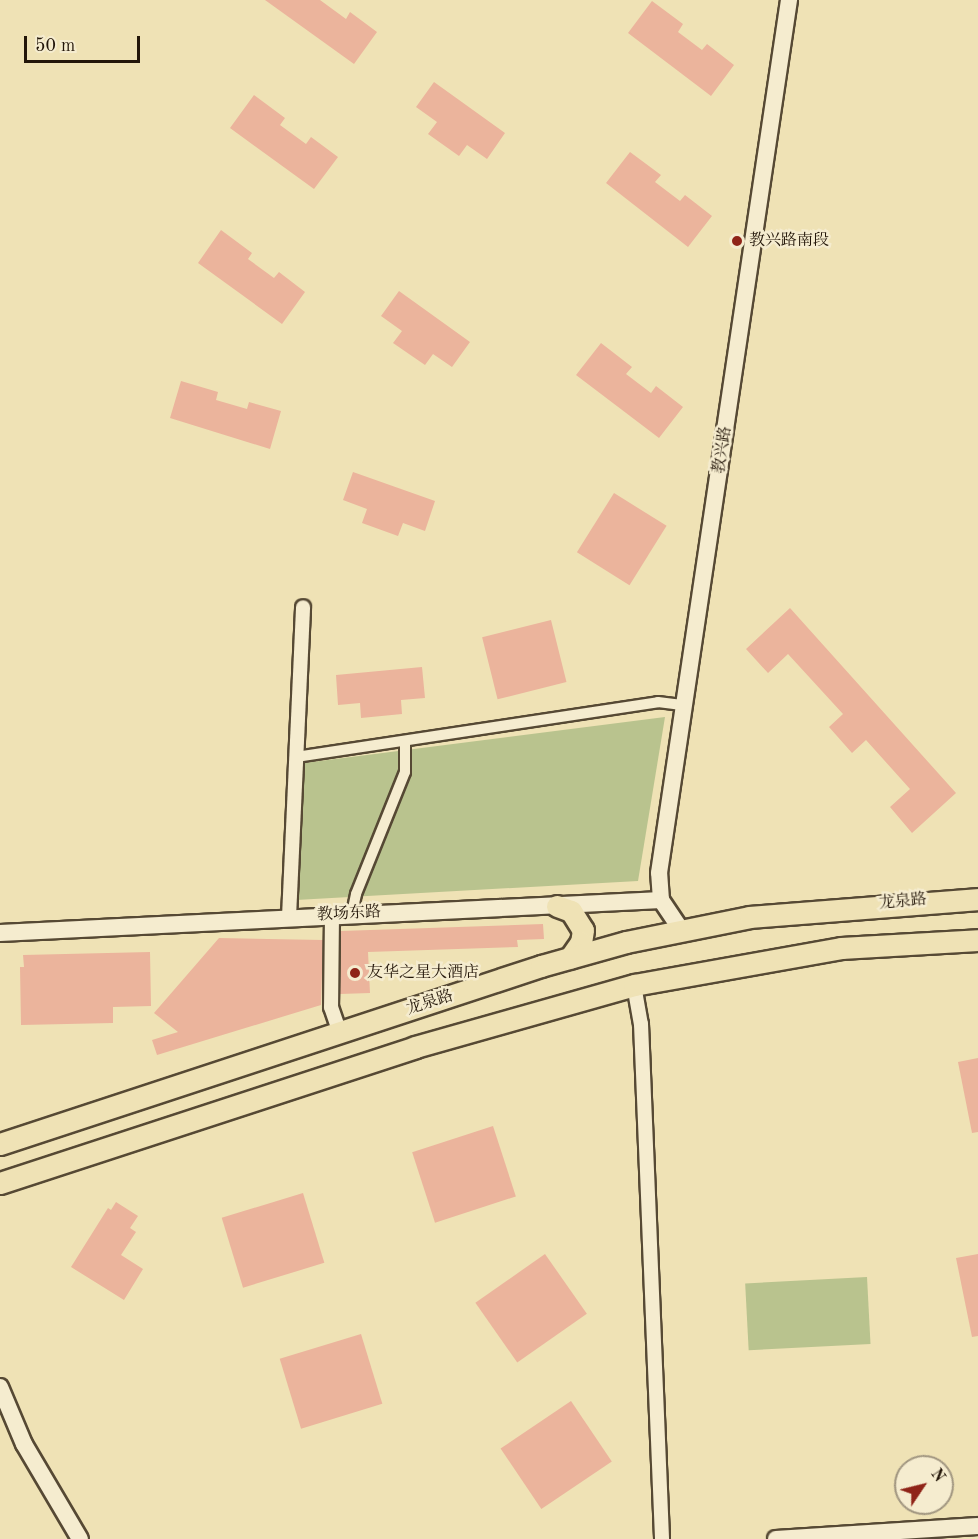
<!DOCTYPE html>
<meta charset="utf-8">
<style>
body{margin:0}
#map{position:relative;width:978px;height:1539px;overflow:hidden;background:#efe2b5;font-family:"Old Standard TT","Noto Serif SC",serif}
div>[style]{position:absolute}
.green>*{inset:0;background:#b9c38e;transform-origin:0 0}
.building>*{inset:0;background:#ebb49c;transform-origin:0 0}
.roads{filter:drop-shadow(2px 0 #564934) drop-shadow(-2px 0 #564934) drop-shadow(0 2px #564934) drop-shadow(0 -2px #564934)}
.pedestrian>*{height:10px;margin:-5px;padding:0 5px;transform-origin:5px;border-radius:5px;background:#f5eccf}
.minor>*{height:14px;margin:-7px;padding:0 7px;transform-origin:7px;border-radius:7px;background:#f5eccf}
.tertiary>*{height:16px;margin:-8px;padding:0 8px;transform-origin:8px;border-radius:8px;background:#f5eccf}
.primary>*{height:21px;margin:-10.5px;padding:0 10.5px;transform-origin:10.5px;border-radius:10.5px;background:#efe2b5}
.dots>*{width:16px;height:16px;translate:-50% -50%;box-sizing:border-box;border:3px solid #f5eccf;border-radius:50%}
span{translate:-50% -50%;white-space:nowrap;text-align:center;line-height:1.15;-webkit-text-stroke:5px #f5eccf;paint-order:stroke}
.poi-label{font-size:16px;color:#231609}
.left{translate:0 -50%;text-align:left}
.street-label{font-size:16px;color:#231609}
.north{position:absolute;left:894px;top:1455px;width:60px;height:60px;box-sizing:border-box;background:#f5eccf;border:2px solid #a19680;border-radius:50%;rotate:55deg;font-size:16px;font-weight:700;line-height:24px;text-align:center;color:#231609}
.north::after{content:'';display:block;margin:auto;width:21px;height:27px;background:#8f2418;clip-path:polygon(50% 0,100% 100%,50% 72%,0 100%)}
.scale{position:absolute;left:24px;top:36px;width:116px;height:27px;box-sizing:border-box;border:3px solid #231609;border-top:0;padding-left:8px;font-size:18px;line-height:21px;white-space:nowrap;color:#231609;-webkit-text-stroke:4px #f5eccf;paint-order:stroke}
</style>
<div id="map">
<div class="green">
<i style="clip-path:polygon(665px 717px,638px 881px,296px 900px,304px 763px)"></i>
<i style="left:867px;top:1277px;width:67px;height:122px;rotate:87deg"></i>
</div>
<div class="building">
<i style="clip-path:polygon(265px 0,320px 0,346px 19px,350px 12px,377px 32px,354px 64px)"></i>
<i style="clip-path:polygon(652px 1px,683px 24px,678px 32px,702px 50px,707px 44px,734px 65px,711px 96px,628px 33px)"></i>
<i style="clip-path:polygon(434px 82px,505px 133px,487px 159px,467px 145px,459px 156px,428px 134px,437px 122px,416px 107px)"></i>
<i style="clip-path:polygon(254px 95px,285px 118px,280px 125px,306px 144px,311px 137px,338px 157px,314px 189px,230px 128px)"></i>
<i style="clip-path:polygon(630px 152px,661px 175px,655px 182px,680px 201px,685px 195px,712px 216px,688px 247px,606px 183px)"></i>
<i style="clip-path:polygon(221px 230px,252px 253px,248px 259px,274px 278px,279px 272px,305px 292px,282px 324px,198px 263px)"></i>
<i style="clip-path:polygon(399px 291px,470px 342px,452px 367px,433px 354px,425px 365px,393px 343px,402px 331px,381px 316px)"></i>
<i style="clip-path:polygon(601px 343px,632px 367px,626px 374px,651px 393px,656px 386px,683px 407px,659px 438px,576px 375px)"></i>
<i style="clip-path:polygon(181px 381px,218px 392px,216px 400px,247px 409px,249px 402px,281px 411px,270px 449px,170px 418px)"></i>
<i style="clip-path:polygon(353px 472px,435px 501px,425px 531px,403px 523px,398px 536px,362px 523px,367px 509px,343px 500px)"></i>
<i style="left:614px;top:493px;width:62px;height:70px;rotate:32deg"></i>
<i style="clip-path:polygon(790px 608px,956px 793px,912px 833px,890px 807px,910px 789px,866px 740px,852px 753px,829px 727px,843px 714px,788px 654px,768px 673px,746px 649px)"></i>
<i style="left:551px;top:620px;width:64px;height:71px;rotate:76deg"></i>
<i style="clip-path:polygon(422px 667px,425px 698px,401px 700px,402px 714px,361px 718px,360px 703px,338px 705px,336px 675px)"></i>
<i style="clip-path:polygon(543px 924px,544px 939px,517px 940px,518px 947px,368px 952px,370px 993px,340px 994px,341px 931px)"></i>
<i style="clip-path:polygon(219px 938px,323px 940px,321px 1005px,157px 1055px,152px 1040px,178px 1032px,154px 1013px)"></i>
<i style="clip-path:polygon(150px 952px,151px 1006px,113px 1007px,113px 1023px,21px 1025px,20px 967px,24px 967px,23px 955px)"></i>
<i style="clip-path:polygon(978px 1058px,978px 1132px,972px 1133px,958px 1062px)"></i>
<i style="left:493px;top:1126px;width:74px;height:85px;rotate:72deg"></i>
<i style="left:303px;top:1193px;width:73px;height:85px;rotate:73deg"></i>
<i style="clip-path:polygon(116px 1202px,138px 1216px,130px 1228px,136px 1232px,121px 1255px,143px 1269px,124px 1300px,71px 1267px,108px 1208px,111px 1210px)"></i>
<i style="left:545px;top:1254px;width:73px;height:85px;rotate:55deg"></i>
<i style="clip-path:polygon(978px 1254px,978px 1336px,972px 1337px,956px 1258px)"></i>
<i style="left:361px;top:1334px;width:73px;height:85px;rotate:73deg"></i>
<i style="left:571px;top:1401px;width:73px;height:85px;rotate:56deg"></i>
</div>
<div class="roads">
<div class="pedestrian">
<i style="left:296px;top:757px;width:366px;rotate:-8.6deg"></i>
<i style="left:658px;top:702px;width:26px;rotate:7deg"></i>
<i style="left:352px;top:913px;width:19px;rotate:-78deg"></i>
<i style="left:356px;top:894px;width:131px;rotate:-68.1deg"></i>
<i style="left:405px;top:772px;width:31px;rotate:-90deg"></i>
</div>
<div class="minor">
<i style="left:332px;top:915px;width:92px;rotate:90.6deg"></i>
<i style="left:331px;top:1007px;width:28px;rotate:71deg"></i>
<i style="left:289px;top:917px;width:310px;rotate:-87.4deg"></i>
<i style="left:634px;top:985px;width:40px;rotate:80deg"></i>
<i style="left:641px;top:1024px;width:515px;rotate:87.66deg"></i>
</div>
<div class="tertiary">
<i style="left:661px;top:900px;width:27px;rotate:-94deg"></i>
<i style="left:659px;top:873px;width:883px;rotate:-81.53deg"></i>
<i style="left:661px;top:900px;width:37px;rotate:56deg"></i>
<i style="left:0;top:933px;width:662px;rotate:-2.86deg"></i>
<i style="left:0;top:1387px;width:62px;rotate:67.2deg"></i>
<i style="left:24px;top:1444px;width:110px;rotate:59.5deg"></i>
<i style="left:776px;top:1539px;width:202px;rotate:-3.7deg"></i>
</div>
<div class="primary">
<i style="left:557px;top:906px;width:15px;rotate:20deg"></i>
<i style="left:571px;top:911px;width:22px;rotate:58deg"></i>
<i style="left:583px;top:930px;width:12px;rotate:99deg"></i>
<i style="left:581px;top:942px;width:19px;rotate:125deg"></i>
<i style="left:0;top:1144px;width:570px;rotate:-18.21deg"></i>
<i style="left:541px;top:966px;width:88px;rotate:-15.8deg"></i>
<i style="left:626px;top:942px;width:126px;rotate:-11.4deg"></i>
<i style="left:750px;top:917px;width:229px;rotate:-4.5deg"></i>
<i style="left:0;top:1183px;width:437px;rotate:-18.1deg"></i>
<i style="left:415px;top:1047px;width:228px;rotate:-15.8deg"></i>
<i style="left:634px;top:985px;width:210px;rotate:-10.1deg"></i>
<i style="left:841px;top:948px;width:137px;rotate:-3.3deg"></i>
</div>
</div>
<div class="dots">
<i style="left:737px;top:241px;background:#8f2418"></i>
<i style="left:355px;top:973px;background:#8f2418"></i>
</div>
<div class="poi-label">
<span class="left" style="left:749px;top:241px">教兴路南段</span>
<span class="left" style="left:367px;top:973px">友华之星大酒店</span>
</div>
<div class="street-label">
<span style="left:723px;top:450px;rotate:-81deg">教兴路</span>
<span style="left:903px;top:902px;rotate:-5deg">龙泉路</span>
<span style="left:349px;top:914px;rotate:-3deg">教场东路</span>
<span style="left:430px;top:1003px;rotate:-18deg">龙泉路</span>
</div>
<div class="north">N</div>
<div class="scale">50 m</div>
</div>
